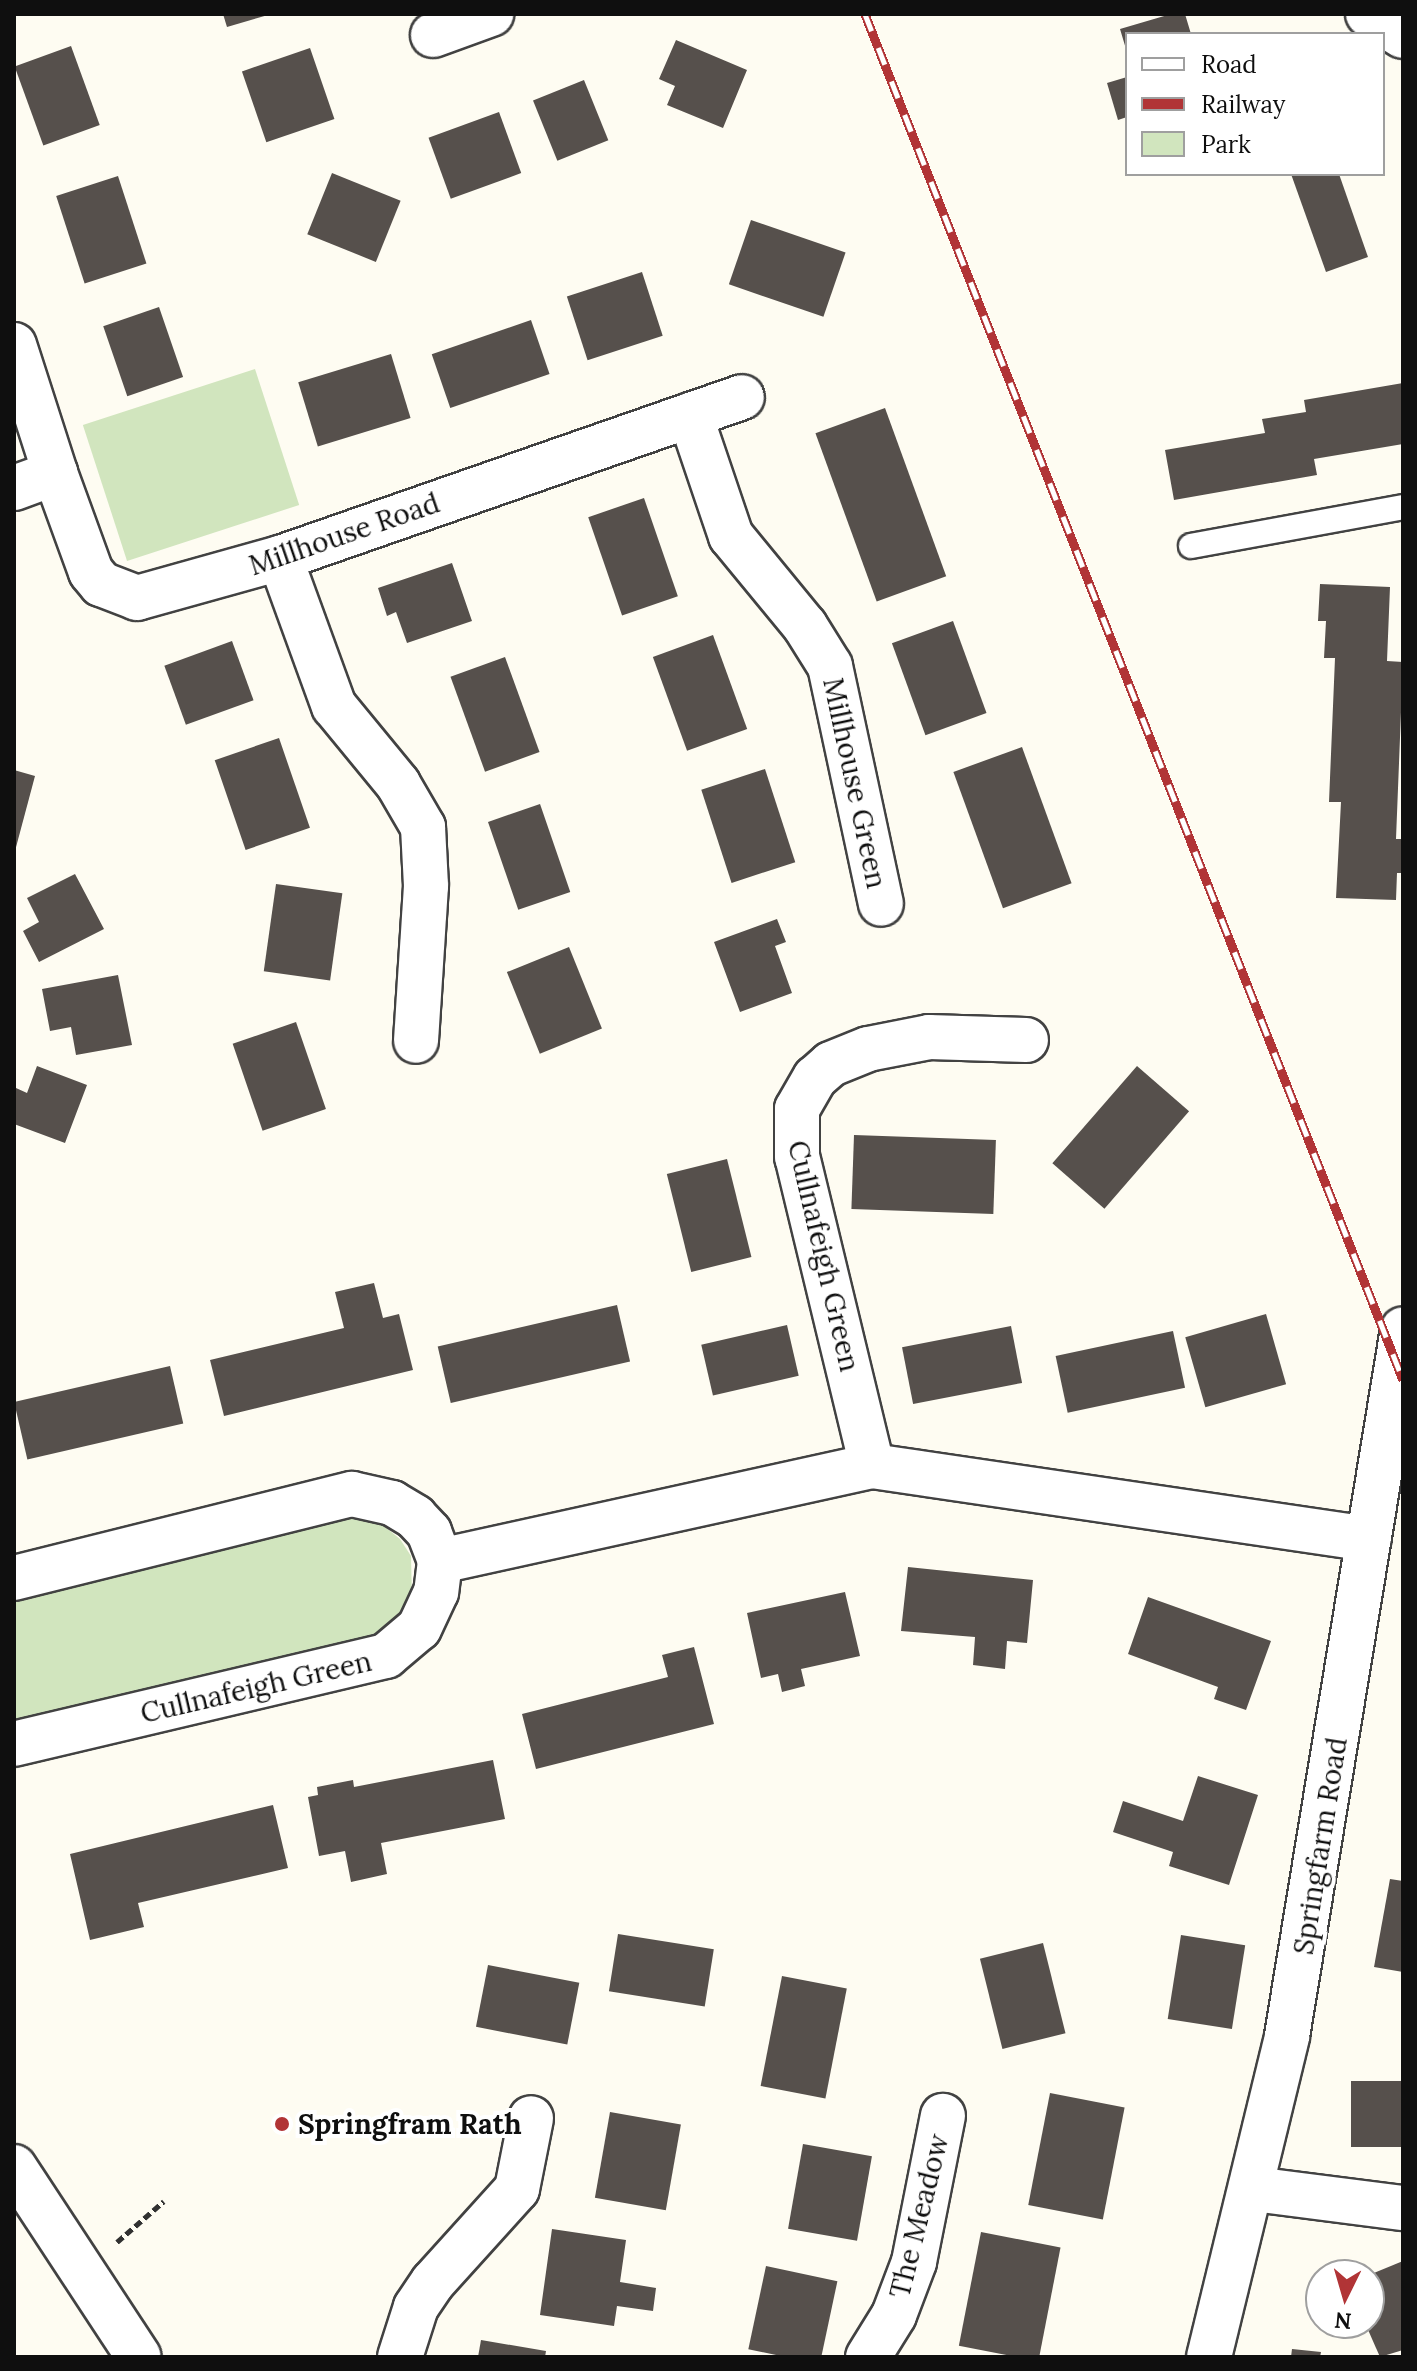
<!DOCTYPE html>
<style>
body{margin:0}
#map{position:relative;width:1417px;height:2371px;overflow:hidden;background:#fefcf2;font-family:Lora,serif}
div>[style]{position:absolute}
.green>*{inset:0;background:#d1e5be;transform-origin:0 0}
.building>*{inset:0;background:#56504c;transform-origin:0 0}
.path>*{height:5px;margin-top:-2.5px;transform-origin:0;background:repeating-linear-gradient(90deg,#313131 0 8px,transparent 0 12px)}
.roads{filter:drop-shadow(2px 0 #424242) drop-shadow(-2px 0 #424242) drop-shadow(0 2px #424242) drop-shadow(0 -2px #424242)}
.service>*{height:24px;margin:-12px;padding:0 12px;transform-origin:12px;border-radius:12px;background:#fff}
.minor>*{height:44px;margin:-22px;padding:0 22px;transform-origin:22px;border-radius:22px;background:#fff}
.rail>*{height:9px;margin-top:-4.5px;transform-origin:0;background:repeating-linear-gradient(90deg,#fff 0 18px,#b13436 0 36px);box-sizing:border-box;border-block:2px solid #b13436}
.dots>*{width:22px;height:22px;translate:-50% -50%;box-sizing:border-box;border:4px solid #fff;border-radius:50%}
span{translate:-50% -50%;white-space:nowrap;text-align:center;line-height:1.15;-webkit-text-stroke:8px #fff;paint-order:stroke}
.street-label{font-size:28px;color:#0f0f0f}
.poi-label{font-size:28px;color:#0f0f0f;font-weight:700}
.left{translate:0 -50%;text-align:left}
.frame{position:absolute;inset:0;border:16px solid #0f0f0f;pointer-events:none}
.legend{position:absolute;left:1125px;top:32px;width:260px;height:144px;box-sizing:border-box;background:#fff;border:2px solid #9f9f9f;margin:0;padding:10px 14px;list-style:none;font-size:24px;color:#0f0f0f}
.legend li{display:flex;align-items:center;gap:16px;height:40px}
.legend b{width:40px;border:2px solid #9f9f9f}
.north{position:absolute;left:1305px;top:2259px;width:80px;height:80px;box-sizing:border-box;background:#fff;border:2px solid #9f9f9f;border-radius:50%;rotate:185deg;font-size:22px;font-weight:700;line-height:32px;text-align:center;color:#0f0f0f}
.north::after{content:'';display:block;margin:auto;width:28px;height:36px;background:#b13436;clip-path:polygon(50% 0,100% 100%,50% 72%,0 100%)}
</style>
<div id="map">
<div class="green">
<i style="left:255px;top:369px;width:143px;height:181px;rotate:72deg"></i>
<i style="clip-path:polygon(355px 1516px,379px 1522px,400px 1539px,411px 1556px,412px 1598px,398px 1623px,380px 1636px,14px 1720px,14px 1593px)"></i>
</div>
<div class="building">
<i style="clip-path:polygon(223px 14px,268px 14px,268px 15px,227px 27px)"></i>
<i style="clip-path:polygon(1171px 14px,1185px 14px,1191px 34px,1127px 34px,1126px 49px,1120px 29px)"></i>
<i style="clip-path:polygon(676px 40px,747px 70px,723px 128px,667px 105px,675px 86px,659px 79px)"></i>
<i style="left:71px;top:46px;width:84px;height:60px;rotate:70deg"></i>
<i style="left:310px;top:48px;width:75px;height:72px;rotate:71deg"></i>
<i style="clip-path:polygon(1127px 77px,1127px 117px,1118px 120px,1107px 83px)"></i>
<i style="left:584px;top:80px;width:65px;height:55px;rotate:68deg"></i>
<i style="left:499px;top:112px;width:65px;height:75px;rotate:70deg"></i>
<i style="left:332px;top:173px;width:74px;height:66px;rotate:22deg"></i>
<i style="clip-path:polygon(1291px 174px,1339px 174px,1368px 257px,1326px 272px)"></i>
<i style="left:118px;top:176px;width:92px;height:65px;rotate:72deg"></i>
<i style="left:751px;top:220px;width:100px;height:68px;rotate:19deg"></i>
<i style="left:642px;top:272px;width:67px;height:79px;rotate:72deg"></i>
<i style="left:159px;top:307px;width:74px;height:59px;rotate:71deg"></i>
<i style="left:531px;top:320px;width:57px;height:105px;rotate:71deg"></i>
<i style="left:391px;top:354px;width:67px;height:97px;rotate:73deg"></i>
<i style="clip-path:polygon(1403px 383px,1403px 444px,1314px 459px,1317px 475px,1174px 500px,1165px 450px,1265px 433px,1262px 419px,1306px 412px,1304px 400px)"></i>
<i style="left:885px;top:408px;width:179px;height:74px;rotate:70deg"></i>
<i style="left:644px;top:498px;width:104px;height:59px;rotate:71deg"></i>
<i style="clip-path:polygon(452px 563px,472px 621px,407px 643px,396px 612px,387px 616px,378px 588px)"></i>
<i style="clip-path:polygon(1320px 584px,1390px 587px,1387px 661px,1403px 662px,1396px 839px,1403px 839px,1403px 873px,1397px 873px,1396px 900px,1336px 898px,1341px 802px,1329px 802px,1335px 658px,1324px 658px,1326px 621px,1318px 621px)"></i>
<i style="left:953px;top:621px;width:98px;height:65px;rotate:70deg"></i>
<i style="left:713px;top:635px;width:100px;height:64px;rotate:70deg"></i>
<i style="left:232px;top:641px;width:63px;height:72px;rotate:70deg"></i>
<i style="left:505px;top:657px;width:101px;height:58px;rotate:70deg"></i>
<i style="left:279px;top:738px;width:95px;height:68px;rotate:71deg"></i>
<i style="left:1022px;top:747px;width:145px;height:73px;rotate:70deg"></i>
<i style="left:765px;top:769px;width:98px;height:67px;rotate:72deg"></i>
<i style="clip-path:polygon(14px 770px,35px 776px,15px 851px,14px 851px)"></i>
<i style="left:540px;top:804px;width:93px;height:55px;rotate:71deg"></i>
<i style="clip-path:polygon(75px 874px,104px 929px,39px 962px,23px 931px,39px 922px,27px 898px)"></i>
<i style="left:276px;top:884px;width:67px;height:88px;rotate:8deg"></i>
<i style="clip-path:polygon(777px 919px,786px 942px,775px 946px,792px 993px,740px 1012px,714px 942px)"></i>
<i style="left:569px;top:947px;width:88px;height:67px;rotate:68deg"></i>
<i style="clip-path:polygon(118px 975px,132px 1045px,76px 1055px,71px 1027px,50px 1031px,42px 989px)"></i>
<i style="left:296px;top:1022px;width:92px;height:67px;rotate:71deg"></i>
<i style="clip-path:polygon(37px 1066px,87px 1085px,65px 1143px,14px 1124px,16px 1088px,27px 1093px)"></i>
<i style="left:1137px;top:1066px;width:69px;height:129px;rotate:41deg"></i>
<i style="left:854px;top:1135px;width:142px;height:74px;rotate:2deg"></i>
<i style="left:727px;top:1159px;width:101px;height:62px;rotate:76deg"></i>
<i style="clip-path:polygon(374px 1283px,383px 1318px,399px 1314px,413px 1370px,224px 1416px,210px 1360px,344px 1328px,335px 1292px)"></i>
<i style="left:617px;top:1305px;width:58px;height:184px;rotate:77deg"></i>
<i style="left:1266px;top:1314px;width:73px;height:84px;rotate:74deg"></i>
<i style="left:787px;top:1325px;width:52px;height:88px;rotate:77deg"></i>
<i style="left:1011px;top:1326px;width:58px;height:111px;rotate:79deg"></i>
<i style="left:1173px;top:1331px;width:58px;height:120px;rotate:78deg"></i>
<i style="left:170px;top:1366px;width:59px;height:160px;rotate:77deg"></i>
<i style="clip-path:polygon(908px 1567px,1033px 1580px,1027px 1643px,1007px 1641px,1005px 1669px,973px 1665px,975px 1637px,901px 1631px)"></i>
<i style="clip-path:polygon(845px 1592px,860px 1656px,801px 1669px,805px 1686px,782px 1692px,778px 1674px,761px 1678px,747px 1613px)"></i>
<i style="clip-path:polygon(1148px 1597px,1271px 1641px,1246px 1710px,1214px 1699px,1218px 1687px,1128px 1654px)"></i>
<i style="clip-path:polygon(694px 1647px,714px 1724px,536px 1769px,522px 1714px,668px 1677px,662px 1655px)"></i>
<i style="clip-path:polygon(493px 1760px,505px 1819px,381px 1843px,387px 1874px,351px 1882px,345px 1851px,319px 1856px,308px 1797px,318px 1795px,317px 1787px,353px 1780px,354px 1787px)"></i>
<i style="clip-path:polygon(1198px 1776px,1258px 1795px,1229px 1885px,1169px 1866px,1173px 1852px,1113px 1832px,1123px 1801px,1183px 1821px)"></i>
<i style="clip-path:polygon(273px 1805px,288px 1868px,138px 1903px,144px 1927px,90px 1940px,70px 1854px)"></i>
<i style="clip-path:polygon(1390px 1879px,1403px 1881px,1403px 1972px,1374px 1967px)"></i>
<i style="left:618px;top:1934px;width:97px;height:58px;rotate:9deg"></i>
<i style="left:1181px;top:1935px;width:65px;height:85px;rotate:9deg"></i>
<i style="left:1043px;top:1943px;width:93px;height:65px;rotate:76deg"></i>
<i style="left:488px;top:1965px;width:93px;height:63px;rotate:11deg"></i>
<i style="left:782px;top:1976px;width:66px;height:112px;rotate:11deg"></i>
<i style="left:1403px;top:2081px;width:66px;height:52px;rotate:90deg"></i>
<i style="left:1050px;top:2093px;width:76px;height:114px;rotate:11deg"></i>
<i style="left:610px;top:2112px;width:72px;height:87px;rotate:10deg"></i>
<i style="left:803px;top:2144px;width:70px;height:86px;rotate:10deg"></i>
<i style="clip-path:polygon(552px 2229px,626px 2240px,620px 2282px,656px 2288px,653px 2311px,617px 2306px,614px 2326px,540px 2315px)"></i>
<i style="left:981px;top:2232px;width:81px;height:116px;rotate:11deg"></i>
<i style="clip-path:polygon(1403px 2261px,1403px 2350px,1380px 2357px,1365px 2323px,1369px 2275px)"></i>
<i style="left:766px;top:2266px;width:73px;height:85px;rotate:12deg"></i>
<i style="clip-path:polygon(481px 2340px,546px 2351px,545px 2357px,478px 2357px)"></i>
<i style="clip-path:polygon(1292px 2349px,1321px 2352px,1320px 2357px,1291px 2357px)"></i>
</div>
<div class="path">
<i style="left:117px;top:2242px;width:62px;rotate:-41.1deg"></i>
</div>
<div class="roads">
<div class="service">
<i style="left:1191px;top:546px;width:216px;rotate:-10.4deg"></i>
</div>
<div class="minor">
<i style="left:1368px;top:14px;width:41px;rotate:32.2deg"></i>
<i style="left:433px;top:35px;width:62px;rotate:-19.9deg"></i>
<i style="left:14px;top:345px;width:134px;rotate:72.2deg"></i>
<i style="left:690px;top:415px;width:128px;rotate:71.3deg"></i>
<i style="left:731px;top:536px;width:117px;rotate:50.6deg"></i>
<i style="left:805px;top:626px;width:47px;rotate:58deg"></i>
<i style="left:830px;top:666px;width:243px;rotate:77.9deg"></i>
<i style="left:14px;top:488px;width:44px;rotate:-20.1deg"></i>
<i style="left:55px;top:473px;width:105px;rotate:70deg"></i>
<i style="left:91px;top:572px;width:16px;rotate:50deg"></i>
<i style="left:101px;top:584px;width:39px;rotate:21deg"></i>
<i style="left:137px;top:598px;width:148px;rotate:-15.6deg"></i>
<i style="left:280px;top:558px;width:489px;rotate:-19.2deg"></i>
<i style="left:280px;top:558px;width:158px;rotate:70deg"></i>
<i style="left:334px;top:706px;width:101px;rotate:50.6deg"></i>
<i style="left:398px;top:784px;width:50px;rotate:59.8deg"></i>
<i style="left:423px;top:827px;width:59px;rotate:87.1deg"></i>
<i style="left:426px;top:886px;width:155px;rotate:93.7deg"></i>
<i style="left:872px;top:1466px;width:318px;rotate:-103.6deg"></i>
<i style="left:797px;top:1157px;width:48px;rotate:-90deg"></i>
<i style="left:797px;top:1109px;width:36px;rotate:-60deg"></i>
<i style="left:815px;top:1078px;width:21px;rotate:-41deg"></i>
<i style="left:831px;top:1064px;width:40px;rotate:-22deg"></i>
<i style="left:868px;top:1049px;width:62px;rotate:-11.1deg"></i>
<i style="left:929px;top:1037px;width:97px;rotate:1.8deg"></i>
<i style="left:440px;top:1561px;width:442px;rotate:-12.4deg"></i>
<i style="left:872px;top:1466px;width:502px;rotate:8.36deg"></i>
<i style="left:14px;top:1578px;width:348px;rotate:-14deg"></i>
<i style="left:352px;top:1494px;width:41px;rotate:12.7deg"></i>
<i style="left:392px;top:1503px;width:27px;rotate:31deg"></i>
<i style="left:415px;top:1517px;width:21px;rotate:47deg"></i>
<i style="left:429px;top:1532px;width:31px;rotate:69deg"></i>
<i style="left:440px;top:1561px;width:31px;rotate:97deg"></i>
<i style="left:436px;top:1592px;width:40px;rotate:115deg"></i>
<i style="left:419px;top:1628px;width:43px;rotate:139.7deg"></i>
<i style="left:386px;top:1656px;width:382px;rotate:166.7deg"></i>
<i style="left:14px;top:2167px;width:227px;rotate:56.7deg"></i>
<i style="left:1254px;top:2189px;width:150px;rotate:7.3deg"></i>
<i style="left:400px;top:2357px;width:52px;rotate:-72.3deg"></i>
<i style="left:416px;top:2307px;width:30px;rotate:-56deg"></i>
<i style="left:433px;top:2282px;width:125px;rotate:-47.9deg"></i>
<i style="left:517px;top:2189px;width:72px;rotate:-78.8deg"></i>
<i style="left:868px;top:2357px;width:49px;rotate:-58.2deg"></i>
<i style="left:894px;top:2315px;width:57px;rotate:-69.3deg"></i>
<i style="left:914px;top:2262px;width:149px;rotate:-78.8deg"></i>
<i style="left:1209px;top:2357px;width:330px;rotate:-76.3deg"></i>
<i style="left:1287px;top:2036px;width:716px;rotate:-80.68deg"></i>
</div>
</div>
<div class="rail">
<i style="left:865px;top:14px;width:1468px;rotate:68.5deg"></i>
</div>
<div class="dots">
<i style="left:282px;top:2124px;background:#b13436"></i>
</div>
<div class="street-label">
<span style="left:344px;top:534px;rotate:-19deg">Millhouse Road</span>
<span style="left:855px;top:783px;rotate:78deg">Millhouse Green</span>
<span style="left:824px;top:1256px;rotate:77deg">Cullnafeigh Green</span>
<span style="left:256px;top:1687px;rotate:-13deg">Cullnafeigh Green</span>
<span style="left:1320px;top:1846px;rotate:-81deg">Springfarm Road</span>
<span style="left:919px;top:2216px;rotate:-76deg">The Meadow</span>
</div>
<div class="poi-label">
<span class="left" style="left:298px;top:2124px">Springfram Rath</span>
</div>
<div class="frame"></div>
<ul class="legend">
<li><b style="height:10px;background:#fff"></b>Road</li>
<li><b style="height:10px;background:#b13436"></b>Railway</li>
<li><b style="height:22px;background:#d1e5be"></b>Park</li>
</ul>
<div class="north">N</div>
</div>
